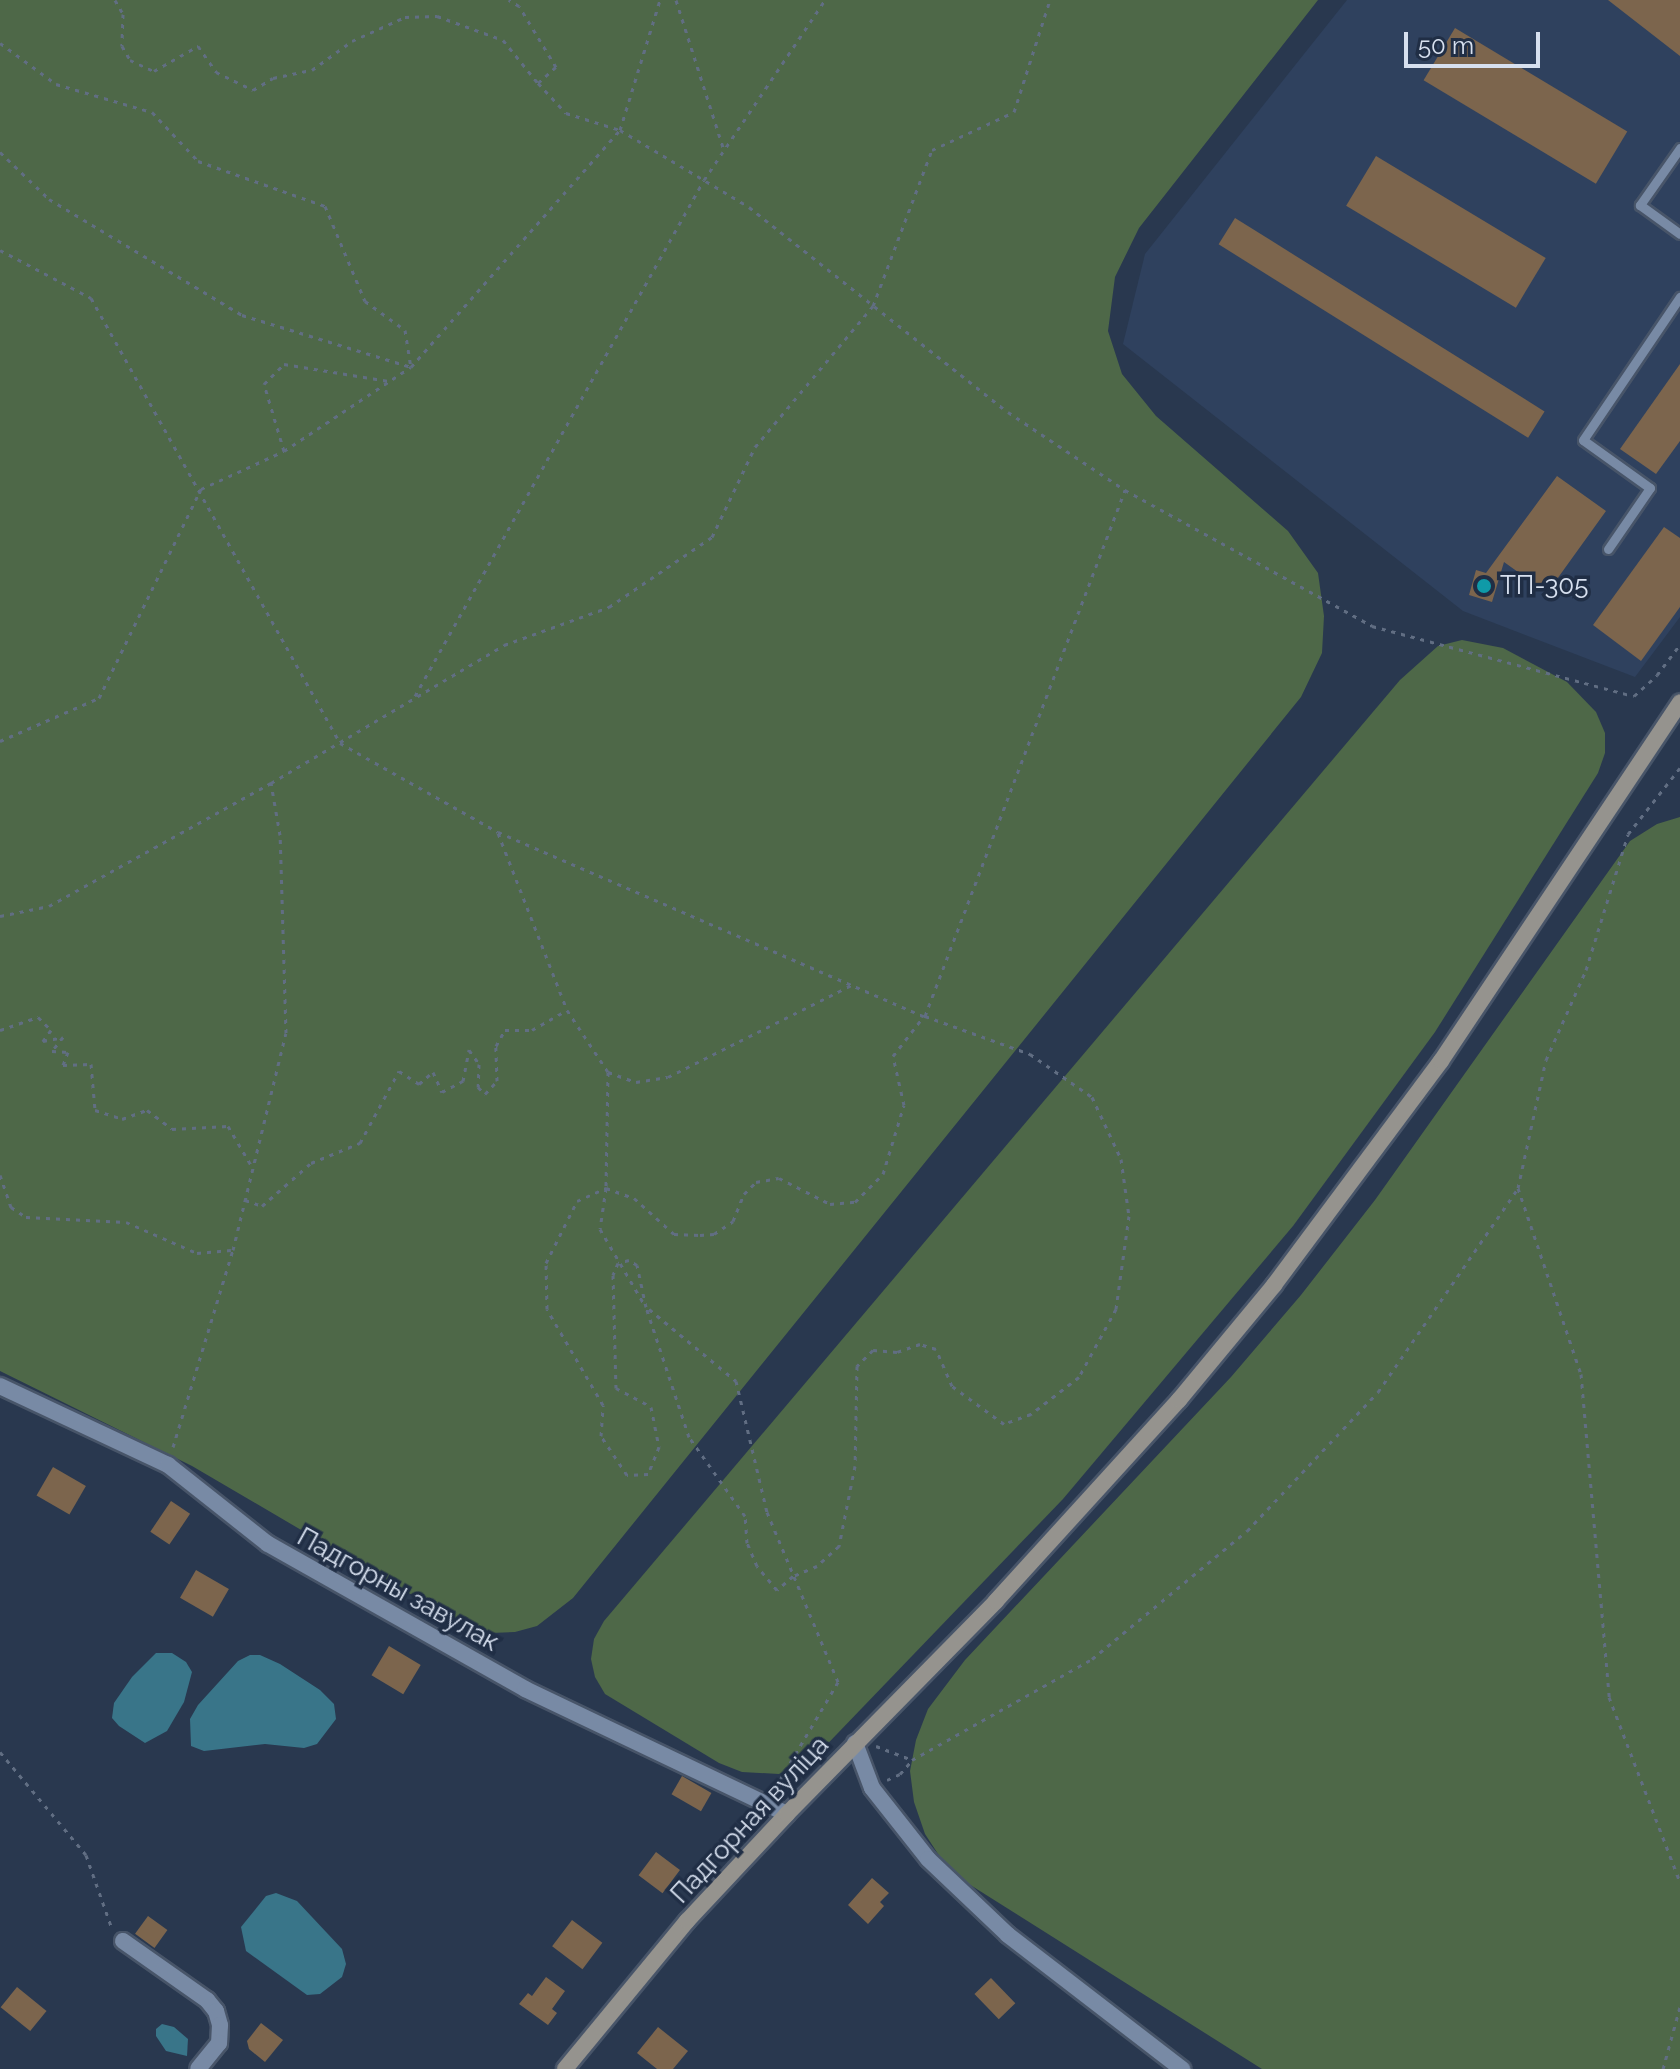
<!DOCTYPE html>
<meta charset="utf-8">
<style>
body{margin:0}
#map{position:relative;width:1680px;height:2069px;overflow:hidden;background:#29384f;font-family:Raleway,sans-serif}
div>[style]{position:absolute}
.built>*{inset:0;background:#2f415e}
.green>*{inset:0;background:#4e6848}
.water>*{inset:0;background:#397589}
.building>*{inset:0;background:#7c654d;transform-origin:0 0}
.path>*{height:3px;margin-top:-1.5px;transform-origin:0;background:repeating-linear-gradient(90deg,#616e83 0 4px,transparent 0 10px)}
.roads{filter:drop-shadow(2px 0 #485569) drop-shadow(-2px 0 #485569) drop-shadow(0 2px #485569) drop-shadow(0 -2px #485569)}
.lane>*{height:9px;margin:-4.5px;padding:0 4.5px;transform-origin:4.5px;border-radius:4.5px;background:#788aa5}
.street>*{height:16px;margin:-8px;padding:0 8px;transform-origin:8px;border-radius:8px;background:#788aa5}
.secondary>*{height:16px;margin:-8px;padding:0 8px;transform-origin:8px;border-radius:8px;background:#95938e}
.dots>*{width:22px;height:22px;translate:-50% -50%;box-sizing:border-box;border:4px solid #202e45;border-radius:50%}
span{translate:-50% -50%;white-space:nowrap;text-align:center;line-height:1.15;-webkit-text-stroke:7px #202e45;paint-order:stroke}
.poi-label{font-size:26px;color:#d7e0ef}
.left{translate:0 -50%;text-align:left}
.street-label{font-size:26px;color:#d7e0ef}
.scale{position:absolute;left:1404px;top:32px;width:136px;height:36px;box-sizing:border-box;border:4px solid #d7e0ef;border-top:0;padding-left:10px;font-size:24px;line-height:28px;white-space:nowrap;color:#d7e0ef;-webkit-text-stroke:6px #202e45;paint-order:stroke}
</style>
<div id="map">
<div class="built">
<i style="clip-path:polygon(1347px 0,1680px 0,1680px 617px,1635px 677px,1463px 611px,1123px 344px,1145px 254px)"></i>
</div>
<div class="green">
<i style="clip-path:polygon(0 0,1318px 0,1139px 228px,1115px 277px,1108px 331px,1122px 374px,1156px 416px,1288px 531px,1318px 573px,1324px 616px,1322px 653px,1301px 697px,573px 1598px,537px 1626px,515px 1632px,490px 1633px,465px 1626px,192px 1466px,0 1371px)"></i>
<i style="clip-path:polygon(1462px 640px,1503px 648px,1567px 682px,1596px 712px,1605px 733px,1605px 753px,1598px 773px,1435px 1032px,1293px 1226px,1063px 1499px,812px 1760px,779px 1774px,742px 1772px,719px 1763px,605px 1694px,595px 1677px,591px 1659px,594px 1639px,604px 1621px,1400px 680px,1438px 646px)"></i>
<i style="clip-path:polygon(1680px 817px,1680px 2069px,1262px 2069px,964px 1881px,942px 1860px,925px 1834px,914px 1802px,910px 1771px,916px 1740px,928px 1709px,965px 1660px,1231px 1377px,1301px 1295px,1375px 1200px,1630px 841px,1657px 824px)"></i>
</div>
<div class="water">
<i style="clip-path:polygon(156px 1653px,172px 1653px,186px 1662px,192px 1672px,184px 1702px,167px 1731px,145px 1743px,119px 1726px,112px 1718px,114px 1703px,132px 1677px)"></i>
<i style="clip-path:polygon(250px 1655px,260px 1655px,280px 1664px,320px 1690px,334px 1704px,336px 1719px,317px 1744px,304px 1748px,265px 1744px,204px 1751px,191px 1746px,190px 1719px,198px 1705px,238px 1661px)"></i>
<i style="clip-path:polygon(276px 1893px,297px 1901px,342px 1949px,346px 1964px,342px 1977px,320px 1994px,307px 1995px,246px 1951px,241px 1927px,266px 1896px)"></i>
<i style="clip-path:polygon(162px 2024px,174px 2027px,188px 2039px,187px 2056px,166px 2051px,156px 2036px,156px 2029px)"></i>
</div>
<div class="building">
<i style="clip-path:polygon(1608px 0,1680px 0,1680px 56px)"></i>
<i style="left:1455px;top:28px;width:201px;height:61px;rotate:31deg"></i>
<i style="left:1376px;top:156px;width:198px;height:58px;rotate:31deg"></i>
<i style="left:1235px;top:218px;width:365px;height:31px;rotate:32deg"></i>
<i style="clip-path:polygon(1680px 364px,1680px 441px,1656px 474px,1620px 449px)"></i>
<i style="clip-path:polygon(1557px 476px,1606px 511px,1547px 593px,1504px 562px,1492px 602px,1469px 595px,1476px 570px,1486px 573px)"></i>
<i style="clip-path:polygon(1664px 527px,1680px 538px,1680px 607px,1641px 661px,1593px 625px)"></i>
<i style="left:53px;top:1467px;width:38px;height:33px;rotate:30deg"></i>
<i style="left:171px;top:1501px;width:23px;height:37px;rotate:34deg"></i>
<i style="left:196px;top:1570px;width:38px;height:32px;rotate:30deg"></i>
<i style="left:389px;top:1646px;width:37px;height:34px;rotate:31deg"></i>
<i style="left:682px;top:1776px;width:34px;height:21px;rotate:30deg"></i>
<i style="left:656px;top:1852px;width:30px;height:29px;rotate:37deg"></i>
<i style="clip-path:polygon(872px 1878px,889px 1893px,880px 1902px,884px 1906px,868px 1924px,848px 1905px)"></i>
<i style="left:148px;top:1916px;width:24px;height:22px;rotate:36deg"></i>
<i style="left:572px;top:1920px;width:38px;height:33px;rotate:37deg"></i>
<i style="clip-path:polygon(546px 1977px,565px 1991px,552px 2009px,557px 2013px,548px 2025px,519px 2004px,528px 1993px,532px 1996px)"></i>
<i style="left:991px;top:1978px;width:35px;height:23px;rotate:46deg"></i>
<i style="left:17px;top:1987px;width:38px;height:26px;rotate:39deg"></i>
<i style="clip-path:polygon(261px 2023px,283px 2040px,265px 2062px,249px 2049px,247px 2041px)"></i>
<i style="clip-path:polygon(658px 2027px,688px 2051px,673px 2069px,657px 2069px,637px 2053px)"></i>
</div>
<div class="path">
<i style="left:115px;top:0;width:16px;rotate:60deg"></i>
<i style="left:123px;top:14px;width:32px;rotate:92deg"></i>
<i style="left:122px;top:46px;width:16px;rotate:60deg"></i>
<i style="left:130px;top:60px;width:26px;rotate:25deg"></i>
<i style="left:154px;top:71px;width:51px;rotate:-29.6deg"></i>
<i style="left:198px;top:46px;width:32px;rotate:55deg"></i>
<i style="left:216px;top:72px;width:41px;rotate:25.9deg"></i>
<i style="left:253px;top:90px;width:23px;rotate:-31deg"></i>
<i style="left:273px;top:78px;width:40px;rotate:-12deg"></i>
<i style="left:312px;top:70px;width:49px;rotate:-35.9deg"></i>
<i style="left:352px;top:41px;width:58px;rotate:-24.4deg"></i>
<i style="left:405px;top:17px;width:32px;rotate:-2deg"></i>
<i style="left:437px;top:16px;width:70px;rotate:20deg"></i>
<i style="left:503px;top:40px;width:55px;rotate:50.9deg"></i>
<i style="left:538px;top:83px;width:24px;rotate:-42deg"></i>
<i style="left:556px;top:67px;width:71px;rotate:-121.2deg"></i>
<i style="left:519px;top:6px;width:12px;rotate:-149deg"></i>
<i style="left:676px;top:0;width:157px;rotate:72.3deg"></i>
<i style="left:0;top:43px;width:69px;rotate:36.2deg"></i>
<i style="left:56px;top:84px;width:100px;rotate:16.3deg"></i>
<i style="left:152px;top:112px;width:67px;rotate:46.8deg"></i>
<i style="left:198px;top:161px;width:135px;rotate:19.5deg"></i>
<i style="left:325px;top:206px;width:103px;rotate:67.2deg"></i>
<i style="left:365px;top:301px;width:49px;rotate:35.9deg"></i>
<i style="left:405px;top:330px;width:37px;rotate:81deg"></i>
<i style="left:538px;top:83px;width:41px;rotate:47deg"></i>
<i style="left:566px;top:113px;width:57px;rotate:17.5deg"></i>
<i style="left:620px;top:130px;width:150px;rotate:30.8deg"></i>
<i style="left:749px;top:207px;width:330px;rotate:38.4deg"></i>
<i style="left:1008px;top:412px;width:141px;rotate:33.7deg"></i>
<i style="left:1125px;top:490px;width:282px;rotate:28.8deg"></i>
<i style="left:1372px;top:626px;width:271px;rotate:15deg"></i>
<i style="left:1634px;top:696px;width:31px;rotate:-42deg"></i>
<i style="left:1657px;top:675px;width:39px;rotate:-53deg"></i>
<i style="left:0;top:152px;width:68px;rotate:43.8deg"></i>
<i style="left:49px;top:199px;width:225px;rotate:31deg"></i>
<i style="left:242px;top:315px;width:177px;rotate:17.1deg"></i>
<i style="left:0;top:250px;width:103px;rotate:27.8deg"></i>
<i style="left:91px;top:298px;width:510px;rotate:60.77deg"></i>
<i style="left:340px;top:743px;width:181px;rotate:29.4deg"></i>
<i style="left:498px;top:832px;width:464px;rotate:23.4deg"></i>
<i style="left:284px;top:451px;width:70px;rotate:-106.6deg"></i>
<i style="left:264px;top:384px;width:28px;rotate:-45deg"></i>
<i style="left:284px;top:364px;width:106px;rotate:9.2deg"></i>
<i style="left:415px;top:696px;width:591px;rotate:-60.75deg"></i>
<i style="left:704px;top:180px;width:217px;rotate:-56.1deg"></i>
<i style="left:0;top:741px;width:108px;rotate:-23.5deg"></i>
<i style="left:99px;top:698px;width:233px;rotate:-64deg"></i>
<i style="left:201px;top:489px;width:91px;rotate:-24.6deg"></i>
<i style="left:284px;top:451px;width:152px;rotate:-33.5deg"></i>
<i style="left:411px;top:367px;width:316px;rotate:-48.6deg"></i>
<i style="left:620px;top:130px;width:136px;rotate:-72.9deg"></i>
<i style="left:498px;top:833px;width:190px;rotate:68.7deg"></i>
<i style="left:567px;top:1010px;width:74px;rotate:56.5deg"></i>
<i style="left:608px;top:1072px;width:116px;rotate:91deg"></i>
<i style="left:606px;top:1188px;width:41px;rotate:98.3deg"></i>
<i style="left:600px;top:1229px;width:87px;rotate:59.6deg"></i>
<i style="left:0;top:916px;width:50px;rotate:-11.5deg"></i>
<i style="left:49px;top:906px;width:254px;rotate:-29deg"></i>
<i style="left:271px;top:783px;width:271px;rotate:-30.6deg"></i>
<i style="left:504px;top:645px;width:112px;rotate:-19.9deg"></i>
<i style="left:609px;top:607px;width:125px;rotate:-34.2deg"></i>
<i style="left:712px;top:537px;width:100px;rotate:-64.5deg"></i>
<i style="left:755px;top:447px;width:184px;rotate:-50.1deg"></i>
<i style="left:873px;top:306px;width:167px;rotate:-69.3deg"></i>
<i style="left:932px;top:150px;width:90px;rotate:-24.9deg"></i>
<i style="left:1014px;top:112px;width:118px;rotate:-72.2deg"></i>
<i style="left:925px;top:1016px;width:112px;rotate:19.9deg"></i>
<i style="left:1030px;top:1054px;width:75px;rotate:34.7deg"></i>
<i style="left:1092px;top:1097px;width:68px;rotate:64.9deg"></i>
<i style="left:1121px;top:1159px;width:58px;rotate:82deg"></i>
<i style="left:1129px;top:1216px;width:94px;rotate:98deg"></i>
<i style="left:1116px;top:1309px;width:77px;rotate:118.6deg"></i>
<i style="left:1079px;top:1377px;width:61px;rotate:142.4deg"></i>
<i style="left:1031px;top:1414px;width:29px;rotate:160deg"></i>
<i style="left:1004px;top:1424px;width:64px;rotate:-143.8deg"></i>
<i style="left:952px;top:1386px;width:40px;rotate:-113.4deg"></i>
<i style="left:936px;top:1349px;width:17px;rotate:-163deg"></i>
<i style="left:920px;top:1344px;width:24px;rotate:161deg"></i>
<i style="left:897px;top:1352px;width:24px;rotate:-175deg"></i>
<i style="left:873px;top:1350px;width:23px;rotate:135deg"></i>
<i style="left:857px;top:1366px;width:100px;rotate:91.1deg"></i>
<i style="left:855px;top:1466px;width:82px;rotate:101.3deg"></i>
<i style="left:839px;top:1546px;width:30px;rotate:138deg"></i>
<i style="left:817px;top:1566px;width:26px;rotate:157deg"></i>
<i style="left:793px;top:1576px;width:21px;rotate:139deg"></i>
<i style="left:777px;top:1590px;width:31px;rotate:-130deg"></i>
<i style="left:757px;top:1566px;width:25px;rotate:-113deg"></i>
<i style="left:747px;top:1543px;width:27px;rotate:-94deg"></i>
<i style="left:745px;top:1516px;width:97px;rotate:-125.3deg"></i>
<i style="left:689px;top:1437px;width:137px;rotate:-108.3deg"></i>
<i style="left:646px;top:1307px;width:43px;rotate:-102.1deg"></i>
<i style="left:637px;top:1265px;width:9px;rotate:-148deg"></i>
<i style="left:629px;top:1260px;width:11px;rotate:165deg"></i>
<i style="left:618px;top:1263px;width:13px;rotate:113deg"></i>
<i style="left:613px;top:1275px;width:113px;rotate:88.5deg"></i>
<i style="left:616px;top:1388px;width:40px;rotate:28deg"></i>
<i style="left:651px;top:1407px;width:41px;rotate:78.7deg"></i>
<i style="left:659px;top:1447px;width:29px;rotate:112deg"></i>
<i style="left:648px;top:1474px;width:21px;rotate:177deg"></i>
<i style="left:627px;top:1475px;width:47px;rotate:-123.7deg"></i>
<i style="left:601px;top:1436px;width:31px;rotate:-86deg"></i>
<i style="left:603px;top:1405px;width:111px;rotate:-120.3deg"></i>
<i style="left:547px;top:1309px;width:46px;rotate:-91.2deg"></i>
<i style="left:546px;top:1263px;width:69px;rotate:-63.4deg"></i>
<i style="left:577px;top:1201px;width:32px;rotate:-24deg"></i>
<i style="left:606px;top:1188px;width:30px;rotate:20deg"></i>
<i style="left:634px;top:1198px;width:54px;rotate:42deg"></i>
<i style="left:674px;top:1234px;width:26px;rotate:2deg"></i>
<i style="left:700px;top:1235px;width:14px;rotate:-4deg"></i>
<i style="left:714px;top:1234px;width:23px;rotate:-34deg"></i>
<i style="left:733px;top:1221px;width:29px;rotate:-68deg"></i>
<i style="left:744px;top:1194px;width:17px;rotate:-45deg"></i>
<i style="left:756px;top:1182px;width:23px;rotate:-10deg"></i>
<i style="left:779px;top:1178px;width:57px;rotate:27deg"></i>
<i style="left:830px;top:1204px;width:25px;rotate:-5deg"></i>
<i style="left:855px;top:1202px;width:40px;rotate:-45deg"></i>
<i style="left:883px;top:1174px;width:72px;rotate:-73.1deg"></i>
<i style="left:904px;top:1105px;width:50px;rotate:-102.7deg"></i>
<i style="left:893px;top:1056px;width:51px;rotate:-52.2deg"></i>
<i style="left:924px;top:1016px;width:1px"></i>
<i style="left:925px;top:1016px;width:563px;rotate:-69.18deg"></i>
<i style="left:0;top:1030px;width:40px;rotate:-18.9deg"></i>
<i style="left:38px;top:1017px;width:18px;rotate:45deg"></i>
<i style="left:51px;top:1030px;width:14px;rotate:126deg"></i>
<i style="left:43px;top:1041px;width:20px;rotate:-11deg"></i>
<i style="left:63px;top:1037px;width:18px;rotate:128deg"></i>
<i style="left:52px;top:1051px;width:16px;rotate:4deg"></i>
<i style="left:68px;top:1052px;width:14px;rotate:111deg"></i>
<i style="left:63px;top:1065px;width:28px;rotate:-2deg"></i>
<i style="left:91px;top:1064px;width:46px;rotate:85deg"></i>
<i style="left:95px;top:1110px;width:28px;rotate:18deg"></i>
<i style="left:122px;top:1119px;width:27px;rotate:-20deg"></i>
<i style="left:147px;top:1110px;width:31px;rotate:37deg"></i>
<i style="left:172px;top:1129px;width:56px;rotate:-3.1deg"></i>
<i style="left:228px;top:1126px;width:45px;rotate:59.5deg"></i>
<i style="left:608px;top:1072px;width:30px;rotate:20deg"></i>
<i style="left:636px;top:1082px;width:32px;rotate:-9deg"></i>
<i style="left:668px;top:1077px;width:206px;rotate:-26.6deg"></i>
<i style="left:0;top:1175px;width:34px;rotate:71deg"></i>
<i style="left:11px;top:1207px;width:18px;rotate:34deg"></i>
<i style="left:26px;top:1217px;width:100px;rotate:2.9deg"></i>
<i style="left:126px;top:1222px;width:77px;rotate:23.6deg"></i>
<i style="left:197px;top:1253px;width:34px;rotate:-5deg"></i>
<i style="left:1518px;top:1188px;width:196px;rotate:71.3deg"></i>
<i style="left:1581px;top:1374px;width:324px;rotate:85deg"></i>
<i style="left:1609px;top:1697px;width:198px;rotate:69deg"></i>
<i style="left:245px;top:1200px;width:18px;rotate:19deg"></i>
<i style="left:262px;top:1206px;width:65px;rotate:-41.3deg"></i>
<i style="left:311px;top:1163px;width:53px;rotate:-22.2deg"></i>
<i style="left:360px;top:1143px;width:82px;rotate:-61.6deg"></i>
<i style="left:399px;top:1071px;width:24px;rotate:33deg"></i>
<i style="left:419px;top:1084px;width:18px;rotate:-41deg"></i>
<i style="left:433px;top:1072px;width:22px;rotate:66deg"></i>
<i style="left:442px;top:1092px;width:24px;rotate:-28deg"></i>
<i style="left:463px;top:1081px;width:32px;rotate:-79deg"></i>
<i style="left:469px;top:1050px;width:17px;rotate:54deg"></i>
<i style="left:479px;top:1064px;width:23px;rotate:92deg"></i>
<i style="left:478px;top:1087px;width:10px;rotate:45deg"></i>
<i style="left:485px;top:1094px;width:18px;rotate:-47deg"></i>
<i style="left:497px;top:1081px;width:35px;rotate:-92deg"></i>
<i style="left:496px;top:1046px;width:18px;rotate:-61deg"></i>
<i style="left:505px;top:1030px;width:27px"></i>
<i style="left:532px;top:1030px;width:40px;rotate:-29.7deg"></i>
<i style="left:649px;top:1309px;width:113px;rotate:39.6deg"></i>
<i style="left:736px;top:1381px;width:135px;rotate:76.7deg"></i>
<i style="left:767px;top:1512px;width:184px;rotate:67.3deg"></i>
<i style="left:838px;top:1682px;width:114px;rotate:120.6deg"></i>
<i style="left:780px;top:1780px;width:15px;rotate:79deg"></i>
<i style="left:173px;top:1447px;width:206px;rotate:-73.1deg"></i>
<i style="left:233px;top:1250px;width:223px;rotate:-76.3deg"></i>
<i style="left:286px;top:1033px;width:198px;rotate:-91.7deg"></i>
<i style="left:280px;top:835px;width:53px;rotate:-99.8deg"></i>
<i style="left:876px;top:1746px;width:39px;rotate:21deg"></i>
<i style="left:912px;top:1760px;width:206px;rotate:-29.3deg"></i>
<i style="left:1092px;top:1659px;width:201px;rotate:-39.6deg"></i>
<i style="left:1247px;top:1531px;width:191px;rotate:-46.7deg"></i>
<i style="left:1378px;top:1392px;width:247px;rotate:-55.5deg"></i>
<i style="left:1518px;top:1188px;width:131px;rotate:-77.7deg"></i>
<i style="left:1546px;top:1060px;width:98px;rotate:-66deg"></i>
<i style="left:1586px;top:970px;width:142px;rotate:-72.8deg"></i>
<i style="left:1628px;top:834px;width:84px;rotate:-51.8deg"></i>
<i style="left:0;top:1752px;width:134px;rotate:50.1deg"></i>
<i style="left:86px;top:1855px;width:78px;rotate:70.6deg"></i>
<i style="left:887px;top:1780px;width:14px;rotate:-25deg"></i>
<i style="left:900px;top:1774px;width:18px;rotate:-49deg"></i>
<i style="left:1663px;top:2069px;width:64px;rotate:-74.7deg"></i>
</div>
<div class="roads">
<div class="lane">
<i style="left:1680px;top:148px;width:70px;rotate:125.1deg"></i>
<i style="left:1640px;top:205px;width:49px;rotate:35.9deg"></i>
<i style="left:1608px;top:549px;width:74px;rotate:-55.5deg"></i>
<i style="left:1650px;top:488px;width:82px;rotate:-144.4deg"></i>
<i style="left:1583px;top:440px;width:173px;rotate:-55.9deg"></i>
</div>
<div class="street">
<i style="left:0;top:1386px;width:186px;rotate:25.2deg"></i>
<i style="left:168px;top:1465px;width:127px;rotate:38.3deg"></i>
<i style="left:268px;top:1544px;width:295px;rotate:29.4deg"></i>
<i style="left:525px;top:1689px;width:290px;rotate:25.5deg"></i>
<i style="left:855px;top:1743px;width:48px;rotate:69.3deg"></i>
<i style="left:872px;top:1788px;width:90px;rotate:51.7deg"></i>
<i style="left:928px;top:1859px;width:110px;rotate:43.5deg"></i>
<i style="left:1008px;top:1935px;width:220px;rotate:37.6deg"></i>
<i style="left:123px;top:1941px;width:103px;rotate:35.1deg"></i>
<i style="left:207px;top:2000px;width:14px;rotate:51deg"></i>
<i style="left:216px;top:2011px;width:15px;rotate:74deg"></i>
<i style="left:220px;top:2025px;width:18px;rotate:93deg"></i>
<i style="left:219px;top:2043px;width:33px;rotate:129deg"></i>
</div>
<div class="secondary">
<i style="left:565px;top:2069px;width:192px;rotate:-50.5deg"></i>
<i style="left:687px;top:1921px;width:146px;rotate:-46.9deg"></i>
<i style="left:787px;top:1814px;width:298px;rotate:-45.5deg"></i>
<i style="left:996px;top:1601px;width:272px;rotate:-47.7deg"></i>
<i style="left:1179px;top:1400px;width:149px;rotate:-50.4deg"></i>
<i style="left:1274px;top:1285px;width:279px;rotate:-53.3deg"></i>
<i style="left:1441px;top:1061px;width:431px;rotate:-56.3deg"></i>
</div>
</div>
<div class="dots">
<i style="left:1484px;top:586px;background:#0f9aa8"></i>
</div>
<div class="poi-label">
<span class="left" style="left:1500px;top:586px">ТП-305</span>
</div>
<div class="street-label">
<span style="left:398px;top:1590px;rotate:29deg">Падгорны завулак</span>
<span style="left:750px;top:1820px;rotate:-47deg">Падгорная вуліца</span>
</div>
<div class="scale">50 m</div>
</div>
